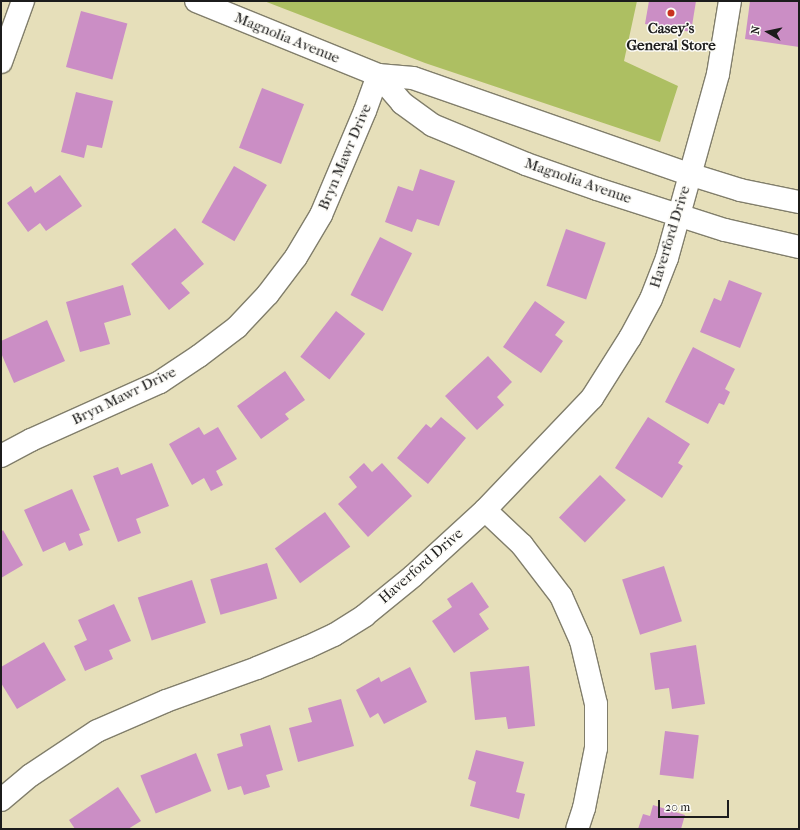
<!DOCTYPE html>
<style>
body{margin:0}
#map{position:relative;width:800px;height:830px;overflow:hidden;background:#e6dfba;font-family:"IM FELL French Canon",serif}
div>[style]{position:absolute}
.green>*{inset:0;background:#adbf62}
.building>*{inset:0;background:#cb8ec5;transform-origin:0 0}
.roads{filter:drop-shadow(1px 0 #817e6b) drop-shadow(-1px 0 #817e6b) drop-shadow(0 1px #817e6b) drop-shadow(0 -1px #817e6b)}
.minor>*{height:22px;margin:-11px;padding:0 11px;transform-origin:11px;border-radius:11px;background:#fff}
.dots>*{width:11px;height:11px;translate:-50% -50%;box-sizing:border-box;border:2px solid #fdfcf7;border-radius:50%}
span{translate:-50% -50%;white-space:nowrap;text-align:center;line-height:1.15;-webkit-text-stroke:3px #fdfcf7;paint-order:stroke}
.poi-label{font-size:15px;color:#1c1c1c;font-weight:700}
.street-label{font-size:15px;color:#1c1c1c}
.frame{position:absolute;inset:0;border:2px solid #1c1c1c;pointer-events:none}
.north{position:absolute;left:748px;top:12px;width:40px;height:40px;-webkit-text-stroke:3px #fdfcf7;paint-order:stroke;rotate:279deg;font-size:11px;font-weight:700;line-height:16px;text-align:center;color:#1c1c1c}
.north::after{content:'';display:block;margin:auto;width:14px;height:18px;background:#1c1c1c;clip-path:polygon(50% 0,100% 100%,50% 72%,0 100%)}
.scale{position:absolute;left:658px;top:800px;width:71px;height:18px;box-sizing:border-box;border:2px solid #1c1c1c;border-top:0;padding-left:5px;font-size:12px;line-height:14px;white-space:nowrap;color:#1c1c1c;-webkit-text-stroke:3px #fdfcf7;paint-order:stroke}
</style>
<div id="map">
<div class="green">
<i style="clip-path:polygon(264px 1px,637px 1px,624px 61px,678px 86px,660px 142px,425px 63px)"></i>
</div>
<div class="building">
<i style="clip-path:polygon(649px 1px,696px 1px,691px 32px,645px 24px)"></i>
<i style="clip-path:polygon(750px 1px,799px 1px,799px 47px,745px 39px)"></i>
<i style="left:81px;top:11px;width:48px;height:58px;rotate:15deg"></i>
<i style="left:262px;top:88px;width:45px;height:64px;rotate:21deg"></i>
<i style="clip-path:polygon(76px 92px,113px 101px,102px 148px,87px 145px,84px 158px,61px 152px)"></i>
<i style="left:234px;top:166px;width:38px;height:65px;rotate:30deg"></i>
<i style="clip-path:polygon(420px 169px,455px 181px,439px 226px,417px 219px,412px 232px,385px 222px,398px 186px,413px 191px)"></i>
<i style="clip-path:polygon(60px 175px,82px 206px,46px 231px,40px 223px,28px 232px,7px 203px,31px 186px,35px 193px)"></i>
<i style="clip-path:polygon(175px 228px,204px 264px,181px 283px,190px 293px,169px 310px,131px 264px)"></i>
<i style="left:566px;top:229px;width:42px;height:60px;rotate:19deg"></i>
<i style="left:380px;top:237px;width:36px;height:65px;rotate:27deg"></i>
<i style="clip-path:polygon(729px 280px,762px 293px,740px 348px,700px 332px,714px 298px,721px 301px)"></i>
<i style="clip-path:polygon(123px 285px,131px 315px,104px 323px,110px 344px,80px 352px,66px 302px)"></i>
<i style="clip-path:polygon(535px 301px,565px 322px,555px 335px,563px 341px,541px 373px,503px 347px)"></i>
<i style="left:336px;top:311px;width:37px;height:58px;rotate:38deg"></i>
<i style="clip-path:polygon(47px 320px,65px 361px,14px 383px,1px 353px,1px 341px)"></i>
<i style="clip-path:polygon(693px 347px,735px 369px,725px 389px,730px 392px,724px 405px,719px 403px,708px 424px,665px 402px)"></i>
<i style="clip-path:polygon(488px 356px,512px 382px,497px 397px,504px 405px,477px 430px,445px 396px)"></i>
<i style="clip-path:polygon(285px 371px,305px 400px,285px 414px,289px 419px,261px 439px,237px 406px)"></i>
<i style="clip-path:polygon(441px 417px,466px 438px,428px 484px,397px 458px,426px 424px,431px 428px)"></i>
<i style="clip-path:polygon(648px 417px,690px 444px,678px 463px,683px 466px,662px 498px,615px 468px)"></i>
<i style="clip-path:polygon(199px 427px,204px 435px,218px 427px,237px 459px,216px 471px,223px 485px,211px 491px,204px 478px,192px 485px,169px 444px)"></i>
<i style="clip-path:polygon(152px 463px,169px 506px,136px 519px,141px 533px,118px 542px,93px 476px,118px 467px,121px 475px)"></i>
<i style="clip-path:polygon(364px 463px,372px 472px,382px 463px,412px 496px,368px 537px,338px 504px,357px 487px,349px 477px)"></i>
<i style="left:600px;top:475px;width:36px;height:59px;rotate:44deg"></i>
<i style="clip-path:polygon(72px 489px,90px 530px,79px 534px,83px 545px,69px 551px,65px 542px,43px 552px,24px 510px)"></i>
<i style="left:325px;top:512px;width:43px;height:62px;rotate:54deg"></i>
<i style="clip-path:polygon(3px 530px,23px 565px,1px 578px,1px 532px)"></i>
<i style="left:267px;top:563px;width:37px;height:59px;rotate:74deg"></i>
<i style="left:664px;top:566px;width:58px;height:44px;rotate:72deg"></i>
<i style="left:192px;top:580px;width:45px;height:57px;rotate:72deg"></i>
<i style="clip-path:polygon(472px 582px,489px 607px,479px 614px,489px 629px,454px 653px,432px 621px,452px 607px,447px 599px)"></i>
<i style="clip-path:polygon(114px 604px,131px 641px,109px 650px,113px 659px,85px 671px,74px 646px,87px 640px,78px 620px)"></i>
<i style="clip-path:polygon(44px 642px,66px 680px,17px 709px,1px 683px,1px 667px)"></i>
<i style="clip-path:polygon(696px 645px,705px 704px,672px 709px,669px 688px,655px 690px,650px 653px)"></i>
<i style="clip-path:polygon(529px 666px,535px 726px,508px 729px,506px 717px,475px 720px,470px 672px)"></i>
<i style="clip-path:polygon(410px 667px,427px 702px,384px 724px,378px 713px,370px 718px,356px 690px,379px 677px,381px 682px)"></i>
<i style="clip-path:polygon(341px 699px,354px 746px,298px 762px,289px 728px,312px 722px,308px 708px)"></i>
<i style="clip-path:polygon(270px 725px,283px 770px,266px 775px,270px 787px,244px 795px,241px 786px,228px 790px,217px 754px,243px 746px,240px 734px)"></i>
<i style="left:665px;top:731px;width:34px;height:44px;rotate:7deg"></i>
<i style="clip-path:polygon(476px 750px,524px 762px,516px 792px,525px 794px,519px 819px,470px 806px,476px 782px,468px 779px)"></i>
<i style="left:196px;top:753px;width:41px;height:60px;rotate:68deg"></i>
<i style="clip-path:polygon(118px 787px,141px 821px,128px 829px,75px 829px,69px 820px)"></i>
<i style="clip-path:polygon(653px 805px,685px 815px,681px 829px,638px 829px,643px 814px,650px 816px)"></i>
</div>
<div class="roads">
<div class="minor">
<i style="left:196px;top:1px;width:196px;rotate:22.1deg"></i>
<i style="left:378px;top:75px;width:35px;rotate:5deg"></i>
<i style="left:413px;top:78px;width:292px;rotate:19.2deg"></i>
<i style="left:689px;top:174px;width:53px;rotate:17.4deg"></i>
<i style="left:740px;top:190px;width:60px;rotate:11.5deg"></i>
<i style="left:1px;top:62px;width:65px;rotate:-70.2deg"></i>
<i style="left:378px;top:75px;width:37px;rotate:49deg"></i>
<i style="left:402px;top:103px;width:37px;rotate:36deg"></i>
<i style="left:432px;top:125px;width:102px;rotate:22.5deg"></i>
<i style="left:526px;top:164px;width:75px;rotate:19.4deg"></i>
<i style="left:597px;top:189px;width:134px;rotate:17.8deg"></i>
<i style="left:725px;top:230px;width:76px;rotate:12.9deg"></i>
<i style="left:1px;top:456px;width:34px;rotate:-28deg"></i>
<i style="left:31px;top:440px;width:141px;rotate:-24.2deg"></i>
<i style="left:160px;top:382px;width:47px;rotate:-33.7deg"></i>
<i style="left:199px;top:356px;width:48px;rotate:-37.3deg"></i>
<i style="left:237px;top:327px;width:45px;rotate:-46.8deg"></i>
<i style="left:268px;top:294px;width:46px;rotate:-52.9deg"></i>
<i style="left:296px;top:257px;width:49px;rotate:-59.2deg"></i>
<i style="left:321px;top:215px;width:113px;rotate:-67.1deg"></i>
<i style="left:365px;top:111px;width:38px;rotate:-70deg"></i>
<i style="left:485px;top:510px;width:51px;rotate:43.4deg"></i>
<i style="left:522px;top:545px;width:64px;rotate:52.6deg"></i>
<i style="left:561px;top:596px;width:49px;rotate:66deg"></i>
<i style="left:581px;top:641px;width:65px;rotate:76.6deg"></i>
<i style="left:596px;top:704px;width:44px;rotate:90deg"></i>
<i style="left:596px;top:748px;width:61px;rotate:101.3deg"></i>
<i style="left:584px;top:808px;width:22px;rotate:108deg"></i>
<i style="left:1px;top:800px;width:39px;rotate:-40deg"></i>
<i style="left:31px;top:775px;width:79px;rotate:-33.7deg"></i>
<i style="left:97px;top:731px;width:75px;rotate:-23.5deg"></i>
<i style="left:166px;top:701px;width:97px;rotate:-19.9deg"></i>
<i style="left:257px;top:668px;width:55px;rotate:-22.4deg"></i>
<i style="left:308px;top:647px;width:29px;rotate:-25deg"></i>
<i style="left:334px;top:635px;width:36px;rotate:-32deg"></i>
<i style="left:364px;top:616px;width:63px;rotate:-39.2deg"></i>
<i style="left:413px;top:576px;width:98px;rotate:-42.5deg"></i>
<i style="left:485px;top:510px;width:155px;rotate:-46.3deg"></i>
<i style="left:592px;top:398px;width:71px;rotate:-57.7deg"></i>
<i style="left:630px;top:338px;width:44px;rotate:-61.7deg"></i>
<i style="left:651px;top:299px;width:44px;rotate:-68.7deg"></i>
<i style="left:667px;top:258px;width:191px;rotate:-74.5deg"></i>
<i style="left:718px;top:74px;width:74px;rotate:-80.7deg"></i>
</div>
</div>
<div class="dots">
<i style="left:671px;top:13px;background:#c8321e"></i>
</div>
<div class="poi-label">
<span style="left:671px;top:37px">Casey's<br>General Store</span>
</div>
<div class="street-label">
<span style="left:287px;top:38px;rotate:22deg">Magnolia Avenue</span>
<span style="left:345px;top:157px;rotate:-67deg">Bryn Mawr Drive</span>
<span style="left:578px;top:181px;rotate:19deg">Magnolia Avenue</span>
<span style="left:670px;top:237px;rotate:-73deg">Haverford Drive</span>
<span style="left:124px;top:396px;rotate:-26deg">Bryn Mawr Drive</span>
<span style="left:421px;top:566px;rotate:-41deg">Haverford Drive</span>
</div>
<div class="frame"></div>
<div class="north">N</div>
<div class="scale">20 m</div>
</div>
